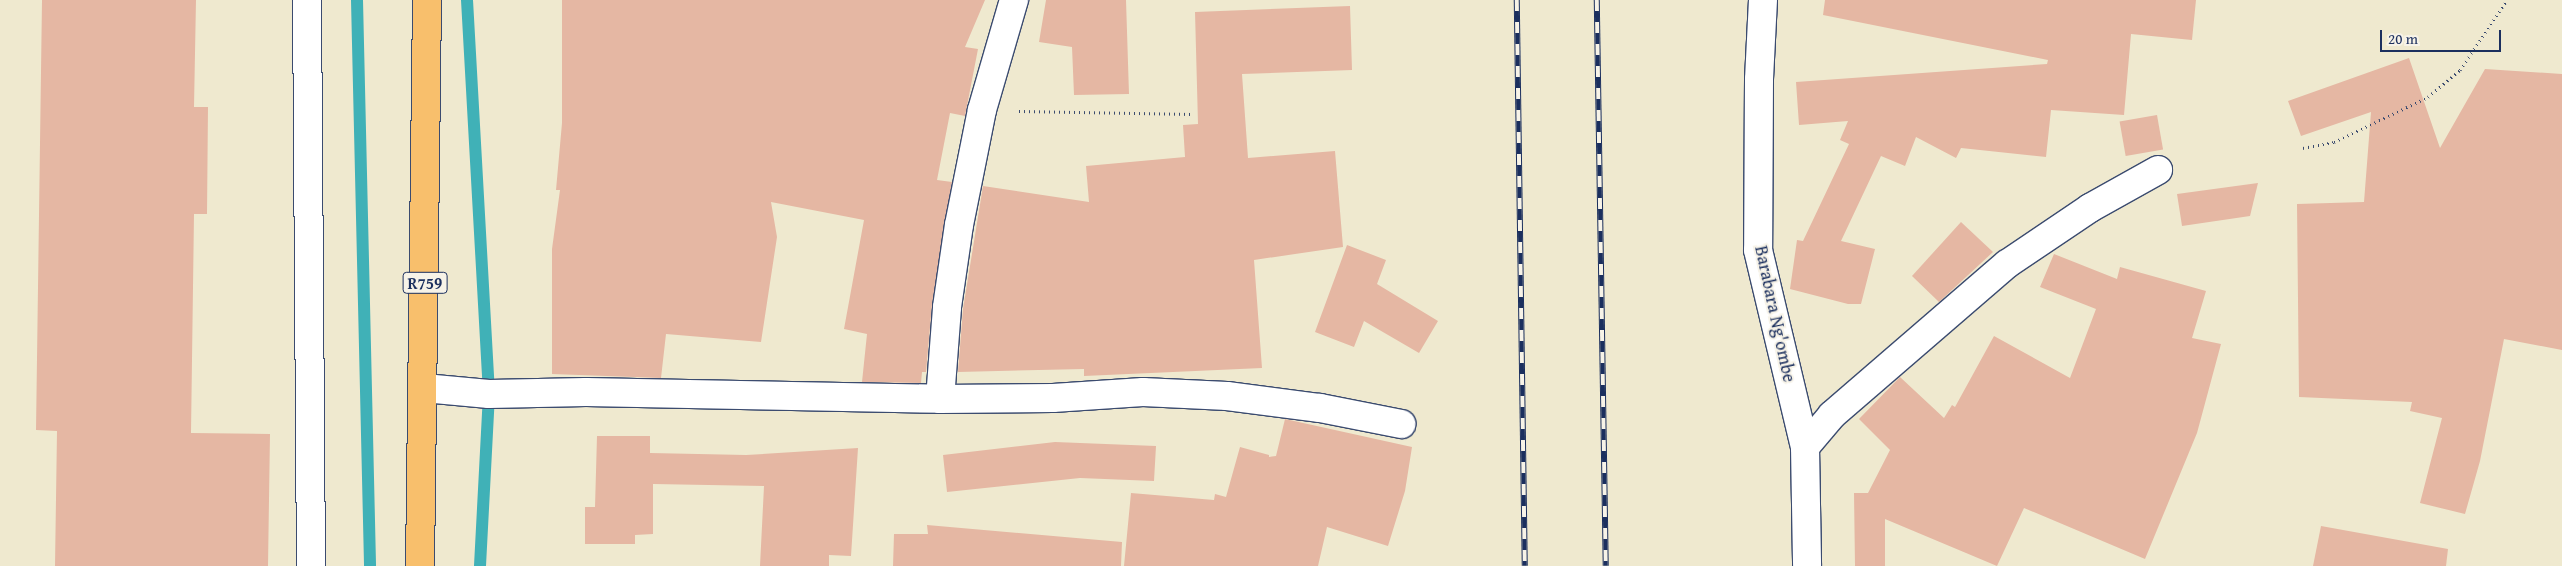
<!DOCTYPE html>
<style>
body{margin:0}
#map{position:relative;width:2562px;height:566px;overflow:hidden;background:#efe9cf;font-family:"Gentium Book Plus",serif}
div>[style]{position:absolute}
.stream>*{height:12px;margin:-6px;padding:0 6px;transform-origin:6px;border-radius:6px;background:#40b1b7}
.building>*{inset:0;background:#e5b7a3;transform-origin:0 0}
.path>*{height:3px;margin-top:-1.5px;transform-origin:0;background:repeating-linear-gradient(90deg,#3b4b6f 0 1px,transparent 0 5px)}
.roads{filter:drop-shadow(1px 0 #3b4b6f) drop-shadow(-1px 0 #3b4b6f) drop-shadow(0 1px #3b4b6f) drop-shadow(0 -1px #3b4b6f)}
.minor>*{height:28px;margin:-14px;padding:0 14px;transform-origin:14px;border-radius:14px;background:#fff}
.primary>*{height:28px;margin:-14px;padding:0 14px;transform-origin:14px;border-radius:14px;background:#f8bf6c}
.rail>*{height:5.5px;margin-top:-2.75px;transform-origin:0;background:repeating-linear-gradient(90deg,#f7f3e8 0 11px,#1b2f5e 0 22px);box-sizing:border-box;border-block:1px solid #1b2f5e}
span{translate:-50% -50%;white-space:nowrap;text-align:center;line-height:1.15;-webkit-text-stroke:4px #f7f3e8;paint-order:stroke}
.shield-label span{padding:1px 4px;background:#f7f3e8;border:1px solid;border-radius:4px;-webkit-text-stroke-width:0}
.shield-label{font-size:16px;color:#1b2f5e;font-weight:700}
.street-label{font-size:18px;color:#1b2f5e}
.scale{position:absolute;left:2380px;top:30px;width:121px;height:22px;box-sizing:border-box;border:2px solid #1b2f5e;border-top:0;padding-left:6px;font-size:15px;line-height:18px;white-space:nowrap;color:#1b2f5e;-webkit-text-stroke:4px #f7f3e8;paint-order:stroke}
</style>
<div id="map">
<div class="stream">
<i style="left:357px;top:0;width:566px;rotate:88.68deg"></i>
<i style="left:467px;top:0;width:395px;rotate:86.8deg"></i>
<i style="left:489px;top:394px;width:172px;rotate:93deg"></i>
</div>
<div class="building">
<i style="clip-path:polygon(42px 0,196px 0,194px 107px,208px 107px,207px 214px,194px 214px,191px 433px,270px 434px,268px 566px,55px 566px,57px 431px,36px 430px)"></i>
<i style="clip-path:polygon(562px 0,985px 0,965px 47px,978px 49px,965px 116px,950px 113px,937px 180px,952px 182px,932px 305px,926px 372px,922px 372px,921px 383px,862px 382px,867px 334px,844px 329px,864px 220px,771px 202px,777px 237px,761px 342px,666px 334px,661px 378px,552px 374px,552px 249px,560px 190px,556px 190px,562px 123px)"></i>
<i style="clip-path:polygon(1046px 0,1126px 0,1129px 94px,1074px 95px,1072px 47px,1039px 42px)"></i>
<i style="clip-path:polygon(1825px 0,2196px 0,2192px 40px,2131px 34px,2124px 115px,2051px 110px,2046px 157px,1961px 148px,1956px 158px,1916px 137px,1905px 166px,1881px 156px,1841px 241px,1875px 249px,1861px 304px,1848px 304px,1790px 289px,1797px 240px,1803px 241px,1849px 144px,1840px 140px,1848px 121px,1799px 125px,1796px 82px,2047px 64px,2048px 60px,1823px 15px)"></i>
<i style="clip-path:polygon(1350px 6px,1352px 70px,1242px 74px,1248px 158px,1335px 151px,1343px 247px,1254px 260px,1262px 368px,1084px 376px,1084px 369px,958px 372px,963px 309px,983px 186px,1089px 202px,1086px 166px,1185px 157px,1183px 125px,1198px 124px,1195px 12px)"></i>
<i style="clip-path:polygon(2409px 58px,2440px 148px,2485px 69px,2562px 74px,2562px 350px,2504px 339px,2480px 461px,2465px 514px,2420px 503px,2442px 418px,2410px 411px,2412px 402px,2299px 397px,2297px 204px,2364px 202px,2371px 112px,2301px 136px,2288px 101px)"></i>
<i style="left:2157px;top:115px;width:35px;height:38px;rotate:80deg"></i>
<i style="clip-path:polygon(2258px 183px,2250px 216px,2182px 226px,2177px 194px)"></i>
<i style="clip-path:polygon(1961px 222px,1993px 252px,1939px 302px,1912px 276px)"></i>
<i style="clip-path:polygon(1347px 245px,1386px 260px,1377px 284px,1438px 321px,1419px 353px,1364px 321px,1354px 347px,1315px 332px)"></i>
<i style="clip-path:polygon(2054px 254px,2117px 279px,2120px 267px,2206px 291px,2192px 338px,2221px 344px,2197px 433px,2145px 559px,2024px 508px,1997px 566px,1885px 519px,1885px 566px,1855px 566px,1854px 493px,1868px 493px,1890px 450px,1859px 419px,1900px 377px,1944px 418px,1952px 405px,1955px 407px,1994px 336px,2070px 378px,2096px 309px,2040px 287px)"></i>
<i style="clip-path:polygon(1285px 419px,1412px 447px,1405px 491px,1388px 546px,1327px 527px,1318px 566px,1124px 566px,1131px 493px,1214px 500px,1215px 494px,1226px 497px,1240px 447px,1269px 455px,1269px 457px,1276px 456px)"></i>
<i style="clip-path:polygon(597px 436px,650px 436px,650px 453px,746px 455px,858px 448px,851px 556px,829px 555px,829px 566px,760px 566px,764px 486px,653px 484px,653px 534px,635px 535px,635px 544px,585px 544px,585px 507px,595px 507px)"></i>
<i style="clip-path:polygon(1055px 442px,1156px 446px,1154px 481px,1080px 478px,947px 492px,943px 455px)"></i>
<i style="clip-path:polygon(927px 525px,1122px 542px,1121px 566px,893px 566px,894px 534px,928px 534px)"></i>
<i style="clip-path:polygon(2321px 526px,2448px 549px,2446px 566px,2313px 566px)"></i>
</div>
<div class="path">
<i style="left:1019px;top:111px;width:174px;rotate:1deg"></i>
<i style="left:2303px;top:148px;width:32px;rotate:-11deg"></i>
<i style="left:2334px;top:142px;width:104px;rotate:-25.6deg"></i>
<i style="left:2428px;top:97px;width:42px;rotate:-40.2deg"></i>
<i style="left:2460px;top:70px;width:84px;rotate:-56.1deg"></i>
</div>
<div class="roads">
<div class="minor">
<i style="left:307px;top:0;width:566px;rotate:89.6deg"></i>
<i style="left:1763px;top:0;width:80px;rotate:92.9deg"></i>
<i style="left:1759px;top:80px;width:170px;rotate:90.3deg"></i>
<i style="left:1758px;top:250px;width:203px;rotate:76.6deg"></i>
<i style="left:1805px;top:447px;width:119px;rotate:89deg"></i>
<i style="left:424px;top:388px;width:65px;rotate:5.3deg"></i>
<i style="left:489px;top:394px;width:97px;rotate:-1.2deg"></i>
<i style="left:586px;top:392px;width:354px;rotate:1.1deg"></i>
<i style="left:940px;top:399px;width:113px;rotate:-0.5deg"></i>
<i style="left:1053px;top:398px;width:90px;rotate:-3.8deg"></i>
<i style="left:1143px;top:392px;width:84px;rotate:2.7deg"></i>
<i style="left:1227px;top:396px;width:94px;rotate:7.4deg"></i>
<i style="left:1320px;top:408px;width:83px;rotate:11.2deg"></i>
<i style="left:940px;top:399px;width:92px;rotate:-85.6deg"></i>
<i style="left:947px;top:307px;width:83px;rotate:-81.7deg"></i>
<i style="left:959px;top:225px;width:117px;rotate:-78.7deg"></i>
<i style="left:982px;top:110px;width:115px;rotate:-73.8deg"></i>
<i style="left:1805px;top:447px;width:42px;rotate:-49.8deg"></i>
<i style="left:1832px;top:415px;width:231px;rotate:-40.8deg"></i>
<i style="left:2007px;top:264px;width:100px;rotate:-34deg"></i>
<i style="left:2090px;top:208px;width:78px;rotate:-29.2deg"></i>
</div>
<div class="primary">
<i style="left:420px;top:566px;width:566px;rotate:-89.29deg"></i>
</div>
</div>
<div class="rail">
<i style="left:1517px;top:0;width:566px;rotate:89.19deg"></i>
<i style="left:1597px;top:0;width:566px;rotate:89.09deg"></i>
</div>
<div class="shield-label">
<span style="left:425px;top:283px">R759</span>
</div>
<div class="street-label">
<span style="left:1775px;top:314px;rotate:78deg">Barabara Ng'ombe</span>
</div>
<div class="scale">20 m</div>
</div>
